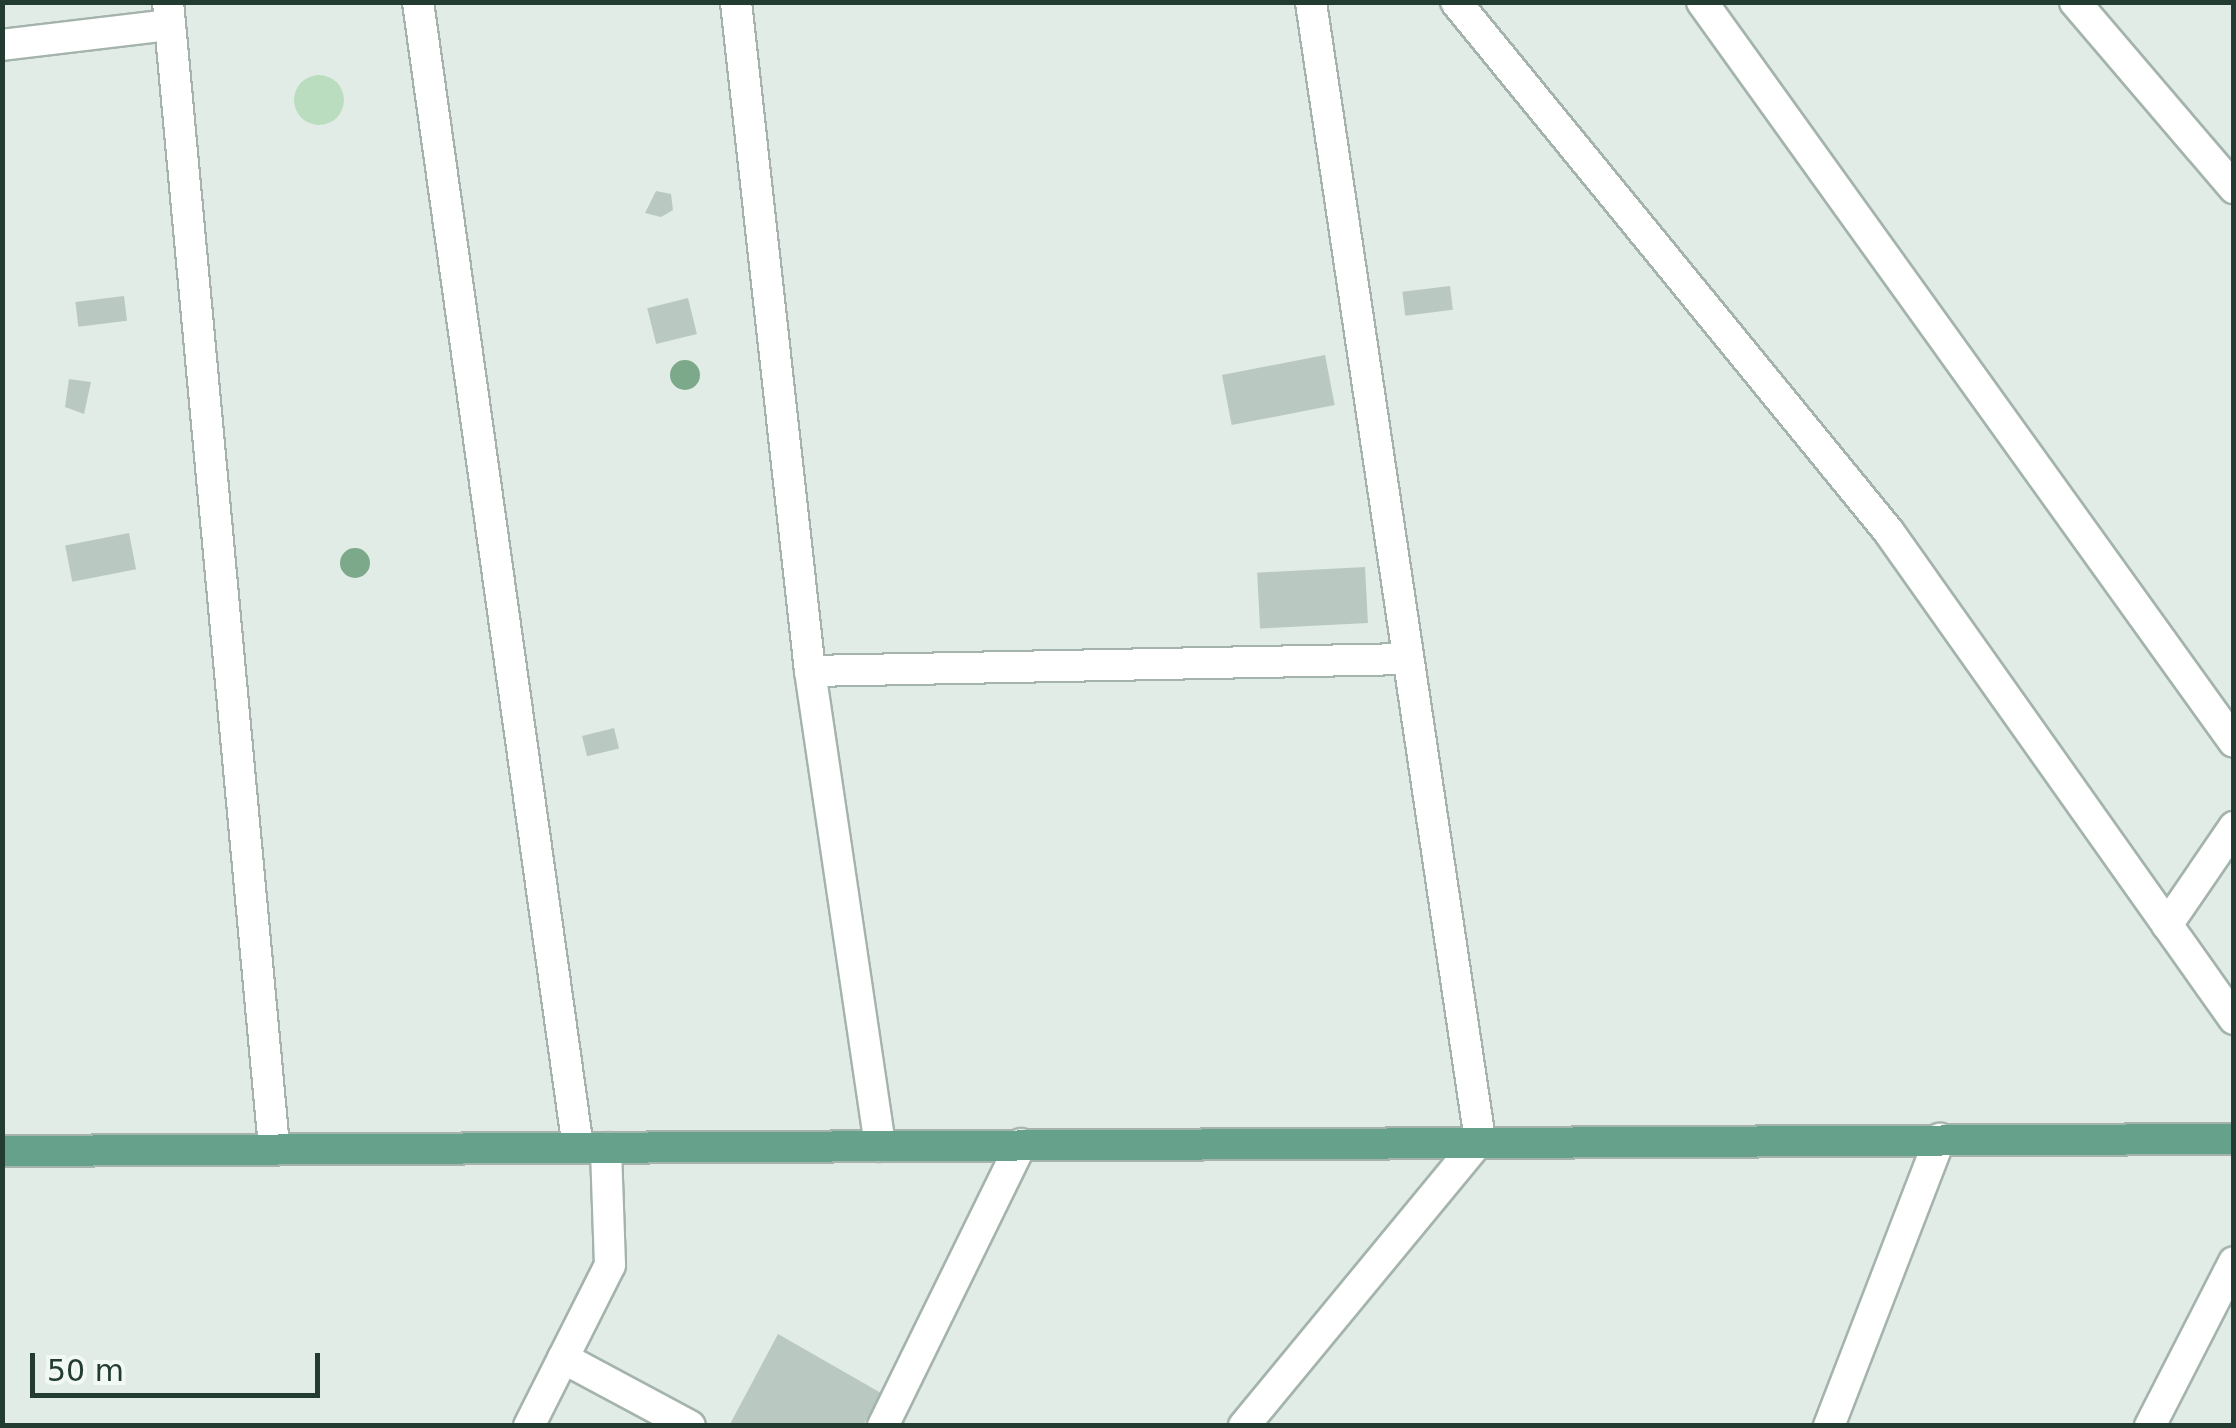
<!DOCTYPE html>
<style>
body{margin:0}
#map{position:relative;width:2236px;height:1428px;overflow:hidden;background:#e1ece6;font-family:"DejaVu Sans",sans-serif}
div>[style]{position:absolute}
.green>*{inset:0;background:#baddc0}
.round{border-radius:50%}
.building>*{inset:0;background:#b9c9c1;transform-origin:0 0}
.roads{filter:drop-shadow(2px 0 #a4b4ac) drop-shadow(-2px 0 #a4b4ac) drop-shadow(0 2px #a4b4ac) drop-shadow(0 -2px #a4b4ac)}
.street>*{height:30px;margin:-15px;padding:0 15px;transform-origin:15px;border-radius:15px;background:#fff}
.primary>*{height:30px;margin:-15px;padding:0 15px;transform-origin:15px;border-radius:15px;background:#66a18b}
.trees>*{width:30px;height:30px;margin:-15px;border-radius:50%;background:#7da98b}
span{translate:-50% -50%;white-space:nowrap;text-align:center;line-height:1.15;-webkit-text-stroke:9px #f2f8f4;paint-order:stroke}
.frame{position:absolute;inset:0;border:5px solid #223c32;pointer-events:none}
.scale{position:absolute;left:30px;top:1353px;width:290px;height:45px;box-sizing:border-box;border:5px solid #223c32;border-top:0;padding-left:12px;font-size:30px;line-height:35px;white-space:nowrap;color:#223c32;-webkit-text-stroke:8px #f2f8f4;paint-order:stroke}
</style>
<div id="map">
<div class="green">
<i class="round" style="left:294px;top:75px;width:50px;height:50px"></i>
</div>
<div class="building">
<i style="clip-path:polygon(656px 191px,671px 194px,673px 210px,661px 217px,645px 213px)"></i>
<i style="left:1450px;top:286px;width:24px;height:48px;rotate:83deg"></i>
<i style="left:124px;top:296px;width:25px;height:49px;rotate:83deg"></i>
<i style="left:688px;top:298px;width:37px;height:42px;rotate:76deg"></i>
<i style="left:1325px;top:355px;width:51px;height:105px;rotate:79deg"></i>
<i style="clip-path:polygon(69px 379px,91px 382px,84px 414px,65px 407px)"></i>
<i style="left:129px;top:533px;width:37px;height:65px;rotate:79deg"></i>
<i style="left:1365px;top:567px;width:56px;height:108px;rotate:87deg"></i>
<i style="left:614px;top:728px;width:21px;height:33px;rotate:76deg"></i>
<i style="clip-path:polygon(778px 1334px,881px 1393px,863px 1426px,729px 1426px)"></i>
</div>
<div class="roads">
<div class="street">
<i style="left:168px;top:2px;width:1149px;rotate:84.71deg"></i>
<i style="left:418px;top:2px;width:1157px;rotate:82.05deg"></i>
<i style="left:736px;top:2px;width:673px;rotate:83.69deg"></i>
<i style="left:810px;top:671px;width:480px;rotate:81.6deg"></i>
<i style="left:1456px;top:2px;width:684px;rotate:50.75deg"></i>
<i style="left:1889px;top:532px;width:597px;rotate:54.69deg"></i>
<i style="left:1702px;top:2px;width:911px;rotate:54.29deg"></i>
<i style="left:2075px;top:2px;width:245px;rotate:49.5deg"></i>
<i style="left:2px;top:45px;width:169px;rotate:-6.8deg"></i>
<i style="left:810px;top:671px;width:598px;rotate:-1.15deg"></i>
<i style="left:2167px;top:925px;width:119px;rotate:-55.6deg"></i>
<i style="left:563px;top:1358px;width:144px;rotate:28.2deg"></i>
<i style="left:529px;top:1426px;width:180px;rotate:-63.3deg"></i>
<i style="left:610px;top:1265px;width:117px;rotate:-92deg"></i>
<i style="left:883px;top:1426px;width:314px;rotate:-63.9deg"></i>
<i style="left:1244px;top:1426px;width:371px;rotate:-50.5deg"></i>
<i style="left:1480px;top:1140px;width:1150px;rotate:-98.45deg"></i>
<i style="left:1829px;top:1426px;width:308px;rotate:-68.9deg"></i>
<i style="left:2150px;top:1426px;width:184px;rotate:-62.9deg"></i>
</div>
<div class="primary">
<i style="left:2px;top:1151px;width:2232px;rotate:-0.31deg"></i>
</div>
</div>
<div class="trees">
<i style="left:685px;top:375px"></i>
<i style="left:355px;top:563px"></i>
</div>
<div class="frame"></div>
<div class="scale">50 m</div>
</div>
